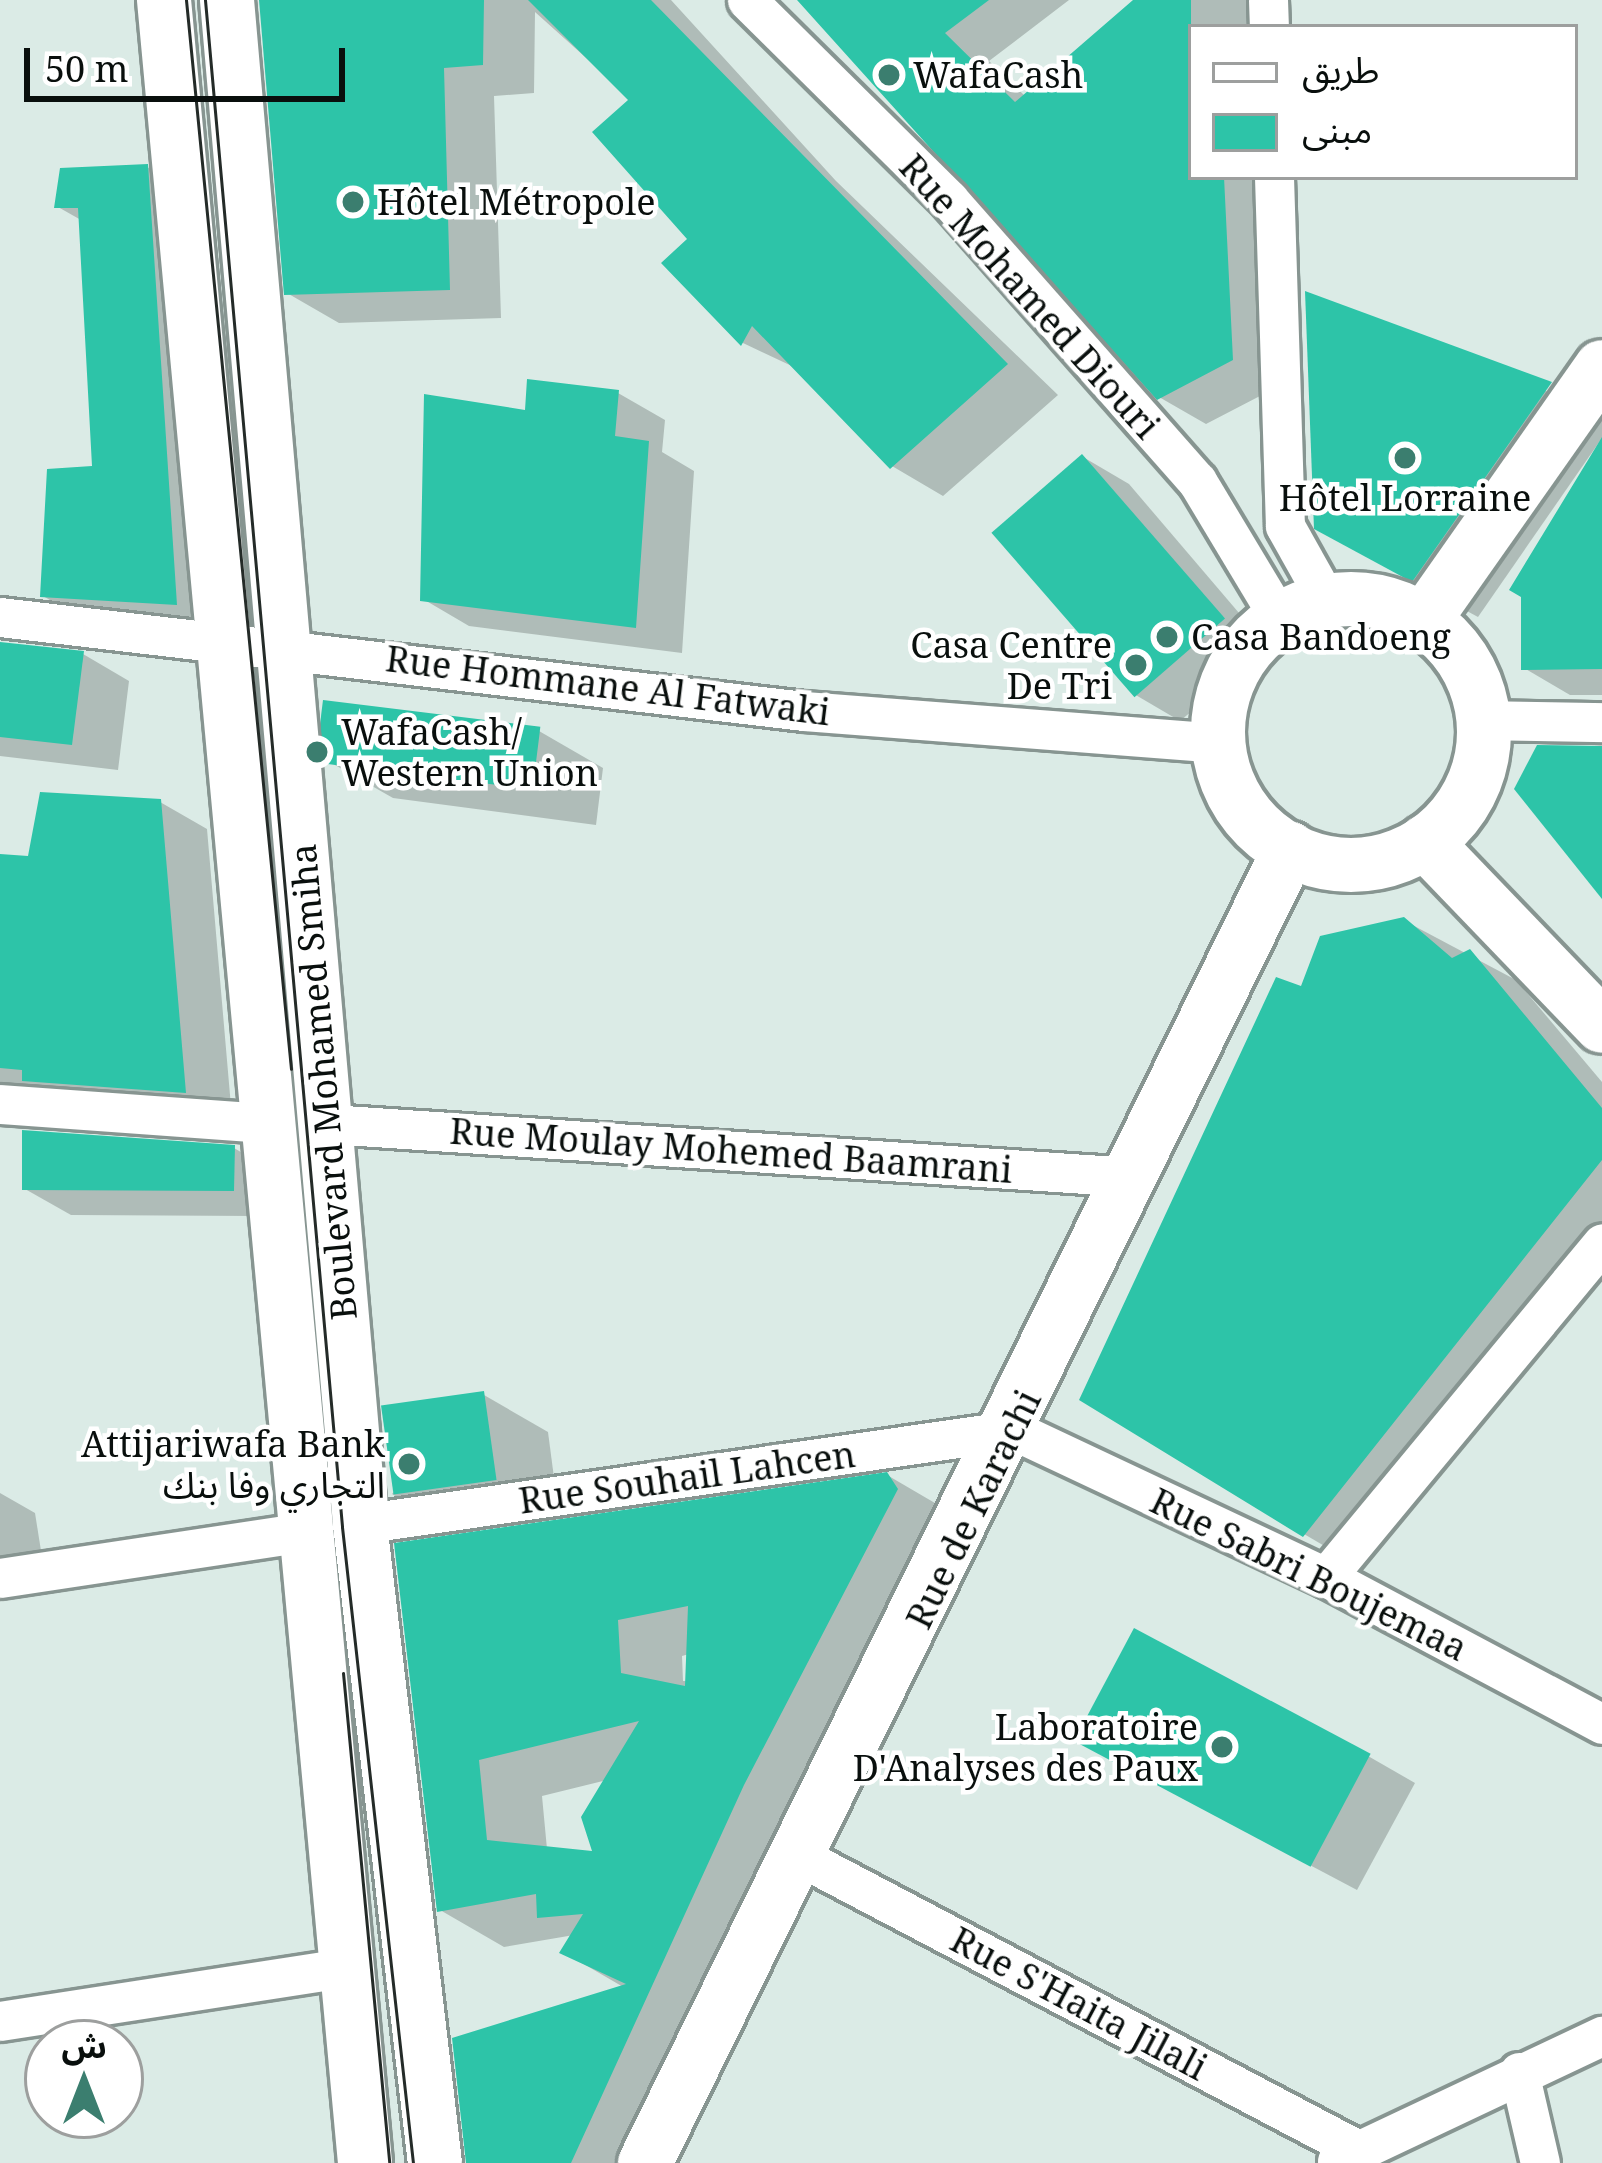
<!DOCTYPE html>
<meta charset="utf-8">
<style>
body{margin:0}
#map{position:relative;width:1602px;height:2163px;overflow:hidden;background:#dbebe6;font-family:"Noto Serif","Noto Sans Arabic",serif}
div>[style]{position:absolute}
.shadow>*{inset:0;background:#0003}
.building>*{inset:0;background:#2dc4a8;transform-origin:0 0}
.roads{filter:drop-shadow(3px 0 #879591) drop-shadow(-3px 0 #879591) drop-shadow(0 3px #879591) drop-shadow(0 -3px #879591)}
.street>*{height:39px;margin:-19.5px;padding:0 19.5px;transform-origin:19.5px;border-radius:19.5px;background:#fff}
.secondary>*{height:54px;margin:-27px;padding:0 27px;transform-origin:27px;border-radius:27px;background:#fff}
.secondary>.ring{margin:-27px;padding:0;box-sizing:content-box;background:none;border:54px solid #fff;border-radius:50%}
.tram>*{height:3px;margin:-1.5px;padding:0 1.5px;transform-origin:1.5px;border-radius:1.5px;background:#242b28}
.dots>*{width:33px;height:33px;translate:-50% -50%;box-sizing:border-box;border:6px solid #fff;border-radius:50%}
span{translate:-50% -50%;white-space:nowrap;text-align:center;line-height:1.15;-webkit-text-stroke:9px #fff;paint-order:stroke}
.poi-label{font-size:36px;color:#090f0d}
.left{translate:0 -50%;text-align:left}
.right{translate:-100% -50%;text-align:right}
.street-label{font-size:36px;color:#090f0d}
.legend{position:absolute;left:1188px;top:24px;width:390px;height:156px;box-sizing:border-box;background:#fff;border:3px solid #9d9f9e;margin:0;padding:15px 21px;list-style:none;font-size:36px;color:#090f0d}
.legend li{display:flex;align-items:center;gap:24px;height:60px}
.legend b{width:60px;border:3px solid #9d9f9e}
.north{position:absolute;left:24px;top:2019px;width:120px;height:120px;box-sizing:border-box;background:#fff;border:3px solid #9d9f9e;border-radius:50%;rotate:0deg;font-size:33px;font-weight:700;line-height:48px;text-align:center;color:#090f0d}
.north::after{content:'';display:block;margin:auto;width:42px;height:54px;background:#3b7e6f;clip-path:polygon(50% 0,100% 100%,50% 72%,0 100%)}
.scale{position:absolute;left:24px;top:48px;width:321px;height:54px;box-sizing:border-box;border:6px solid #090f0d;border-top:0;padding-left:15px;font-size:36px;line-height:42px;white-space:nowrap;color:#090f0d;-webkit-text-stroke:9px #fff;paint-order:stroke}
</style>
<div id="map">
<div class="shadow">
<i style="clip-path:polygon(261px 0,671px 0,836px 181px,1058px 395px,943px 496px,892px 466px,796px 368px,743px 343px,666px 263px,691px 239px,633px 100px,535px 12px,534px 93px,494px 96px,501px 318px,339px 323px,287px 293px)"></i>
<i style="clip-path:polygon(803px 0,1069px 0,989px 61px,1026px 97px,1136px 0,1260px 0,1262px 27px,1191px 27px,1191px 177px,1269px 177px,1279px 386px,1206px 424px,1159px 397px)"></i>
<i style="clip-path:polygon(147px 167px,211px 204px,241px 641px,107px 633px,43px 596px,95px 468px,81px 220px,58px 207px)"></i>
<i style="clip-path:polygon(1309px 295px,1602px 414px,1602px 438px,1478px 617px,1382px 565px)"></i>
<i style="clip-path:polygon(618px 393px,665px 420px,662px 452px,694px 471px,682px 653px,469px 626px,423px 599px,528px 414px)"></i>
<i style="clip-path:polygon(1602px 450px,1602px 695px,1570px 695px,1524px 668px)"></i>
<i style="clip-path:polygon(1083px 457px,1129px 484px,1268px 647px,1180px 721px,1134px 694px)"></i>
<i style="clip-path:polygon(0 644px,83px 654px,129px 681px,118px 770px,0 756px)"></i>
<i style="clip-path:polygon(539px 731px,603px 768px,596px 825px,393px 798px,328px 761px)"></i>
<i style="clip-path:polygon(160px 802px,207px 829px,232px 1118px,0 1088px,0 857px,30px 860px)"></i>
<i style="clip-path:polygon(1403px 920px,1516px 980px,1602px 1082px,1602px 1244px,1350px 1561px,1304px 1534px,1302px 990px)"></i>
<i style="clip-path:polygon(234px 1148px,280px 1175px,280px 1216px,71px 1215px,25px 1189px)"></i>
<i style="clip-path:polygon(484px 1395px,548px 1432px,559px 1516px,456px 1531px,392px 1494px)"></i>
<i style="clip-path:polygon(evenodd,887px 1475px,952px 1513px,652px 2163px,467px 2163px,625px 1988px,563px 1952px,574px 1935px,504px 1947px,440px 1910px,397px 1546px,887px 1475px,689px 1654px,688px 1681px,683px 1681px,682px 1656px,689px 1654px,887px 1475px,607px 1780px,596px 1854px,547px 1849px,542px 1796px,607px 1780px)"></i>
<i style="clip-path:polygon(0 1493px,35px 1513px,45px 1576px,0 1583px)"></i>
<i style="clip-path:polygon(1368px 1756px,1415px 1783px,1357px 1890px,1123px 1766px)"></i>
</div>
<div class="building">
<i style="clip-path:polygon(259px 0,484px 0,483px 65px,444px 68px,450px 290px,284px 295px)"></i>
<i style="clip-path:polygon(528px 0,651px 0,1008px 364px,890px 469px,752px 326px,741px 346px,661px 263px,687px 239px,592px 132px,628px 100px)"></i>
<i style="clip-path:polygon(797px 0,989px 0,945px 33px,1015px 102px,1133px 0,1191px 0,1191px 177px,1224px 177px,1233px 360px,1157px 400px)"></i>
<i style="clip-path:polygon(148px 164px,177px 605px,40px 597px,47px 469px,92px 466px,78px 208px,54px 208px,60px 168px)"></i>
<i style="clip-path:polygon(1305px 291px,1552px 382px,1412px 582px,1314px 529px)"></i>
<i style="clip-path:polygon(527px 379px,619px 390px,615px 436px,649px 441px,636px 628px,420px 601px,424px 394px,525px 410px)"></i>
<i style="clip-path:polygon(1602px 437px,1602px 669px,1521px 670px,1521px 597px,1509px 590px)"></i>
<i style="left:1082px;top:454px;width:218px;height:120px;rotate:49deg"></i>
<i style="clip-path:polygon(0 642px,84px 651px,72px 745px,0 737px)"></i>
<i style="left:323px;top:700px;width:219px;height:63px;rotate:7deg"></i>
<i style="clip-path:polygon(1537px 745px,1602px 746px,1602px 899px,1514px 789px)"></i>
<i style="clip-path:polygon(40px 792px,161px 799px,186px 1093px,22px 1081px,22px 1070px,0 1068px,0 854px,28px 856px)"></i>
<i style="clip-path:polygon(1404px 917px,1452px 958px,1470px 949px,1602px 1108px,1602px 1160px,1303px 1537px,1079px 1400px,1276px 977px,1301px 986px,1320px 936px)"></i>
<i style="clip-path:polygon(22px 1130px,235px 1145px,234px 1191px,22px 1190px)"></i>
<i style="left:484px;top:1391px;width:90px;height:104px;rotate:82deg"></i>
<i style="clip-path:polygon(evenodd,887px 1472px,898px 1489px,744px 1785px,571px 2163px,466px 2163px,452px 2038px,626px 1984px,559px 1953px,583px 1914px,537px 1918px,536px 1894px,437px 1912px,394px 1543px,887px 1472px,688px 1606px,685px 1686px,621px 1673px,618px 1620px,688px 1606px,887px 1472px,639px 1721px,581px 1817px,592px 1851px,487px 1840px,479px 1760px,639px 1721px)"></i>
<i style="left:1134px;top:1628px;width:268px;height:128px;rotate:28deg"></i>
</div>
<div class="roads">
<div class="street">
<i style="left:747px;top:0;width:284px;rotate:44.7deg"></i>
<i style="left:949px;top:200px;width:375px;rotate:48.6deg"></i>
<i style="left:1197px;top:481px;width:161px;rotate:59deg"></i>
<i style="left:1268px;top:0;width:27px;rotate:88deg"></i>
<i style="left:1274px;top:177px;width:349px;rotate:88.2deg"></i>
<i style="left:1285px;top:526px;width:86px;rotate:60.8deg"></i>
<i style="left:0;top:617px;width:809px;rotate:6.67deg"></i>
<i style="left:804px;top:711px;width:414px;rotate:4.4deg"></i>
<i style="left:1484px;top:720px;width:118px;rotate:1deg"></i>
<i style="left:0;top:1104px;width:267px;rotate:4.1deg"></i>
<i style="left:329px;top:1124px;width:805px;rotate:3.78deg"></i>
<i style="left:360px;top:1524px;width:660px;rotate:-8.19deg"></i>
<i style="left:1013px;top:1430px;width:346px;rotate:25.2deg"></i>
<i style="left:1326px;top:1577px;width:313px;rotate:28deg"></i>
<i style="left:1326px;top:1577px;width:433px;rotate:-50.4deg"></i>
<i style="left:0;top:1578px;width:302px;rotate:-8.6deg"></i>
<i style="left:799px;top:1856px;width:632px;rotate:27.74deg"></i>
<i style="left:0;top:2021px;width:352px;rotate:-8.8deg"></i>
<i style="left:1519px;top:2072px;width:93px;rotate:77deg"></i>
<i style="left:1337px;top:2161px;width:293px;rotate:-25.3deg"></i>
</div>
<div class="secondary">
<i style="left:164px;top:0;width:2172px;rotate:84.69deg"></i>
<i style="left:227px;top:0;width:1530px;rotate:85.01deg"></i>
<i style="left:360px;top:1524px;width:643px;rotate:83.31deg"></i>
<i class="ring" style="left:1218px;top:599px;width:212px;height:212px"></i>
<i style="left:1424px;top:620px;width:309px;rotate:-54.9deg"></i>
<i style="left:1425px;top:842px;width:255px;rotate:46.1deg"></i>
<i style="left:645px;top:2163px;width:1464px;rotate:-63.86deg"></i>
</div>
</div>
<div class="tram">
<i style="left:186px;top:0;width:1074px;rotate:84.39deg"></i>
<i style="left:205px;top:0;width:1533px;rotate:84.87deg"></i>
<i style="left:342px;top:1527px;width:640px;rotate:83.63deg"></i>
<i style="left:343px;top:1673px;width:492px;rotate:84.6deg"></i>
</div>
<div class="dots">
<i style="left:889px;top:75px;background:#3b7e6f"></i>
<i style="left:353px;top:202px;background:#3b7e6f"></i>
<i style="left:1405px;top:458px;background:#3b7e6f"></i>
<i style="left:1167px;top:637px;background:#3b7e6f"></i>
<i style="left:1136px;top:665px;background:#3b7e6f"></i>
<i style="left:317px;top:752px;background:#3b7e6f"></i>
<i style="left:409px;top:1464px;background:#3b7e6f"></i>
<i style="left:1222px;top:1747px;background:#3b7e6f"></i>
</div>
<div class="poi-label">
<span class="left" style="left:913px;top:75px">WafaCash</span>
<span class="left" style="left:377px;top:202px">Hôtel Métropole</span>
<span style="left:1405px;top:498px">Hôtel Lorraine</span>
<span class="left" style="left:1191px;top:637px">Casa Bandoeng</span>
<span class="right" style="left:1112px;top:665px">Casa Centre<br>De Tri</span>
<span class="left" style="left:341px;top:752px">WafaCash/<br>Western Union</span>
<span class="right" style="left:385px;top:1464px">Attijariwafa Bank<br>التجاري وفا بنك</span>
<span class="right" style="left:1198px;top:1747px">Laboratoire<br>D'Analyses des Paux</span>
</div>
<div class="street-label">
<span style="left:1030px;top:296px;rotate:48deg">Rue Mohamed Diouri</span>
<span style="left:608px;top:685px;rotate:7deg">Rue Hommane Al Fatwaki</span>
<span style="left:323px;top:1082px;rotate:-95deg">Boulevard Mohamed Smiha</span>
<span style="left:731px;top:1150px;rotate:4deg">Rue Moulay Mohemed Baamrani</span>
<span style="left:687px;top:1477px;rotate:-8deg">Rue Souhail Lahcen</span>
<span style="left:973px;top:1509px;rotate:-64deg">Rue de Karachi</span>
<span style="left:1309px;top:1574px;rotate:26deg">Rue Sabri Boujemaa</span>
<span style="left:1079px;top:2003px;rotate:28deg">Rue S'Haita Jilali</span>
</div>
<ul class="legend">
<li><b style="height:15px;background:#fff"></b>طريق</li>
<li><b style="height:33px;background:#2dc4a8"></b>مبنى</li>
</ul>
<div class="north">ش</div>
<div class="scale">50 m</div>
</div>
